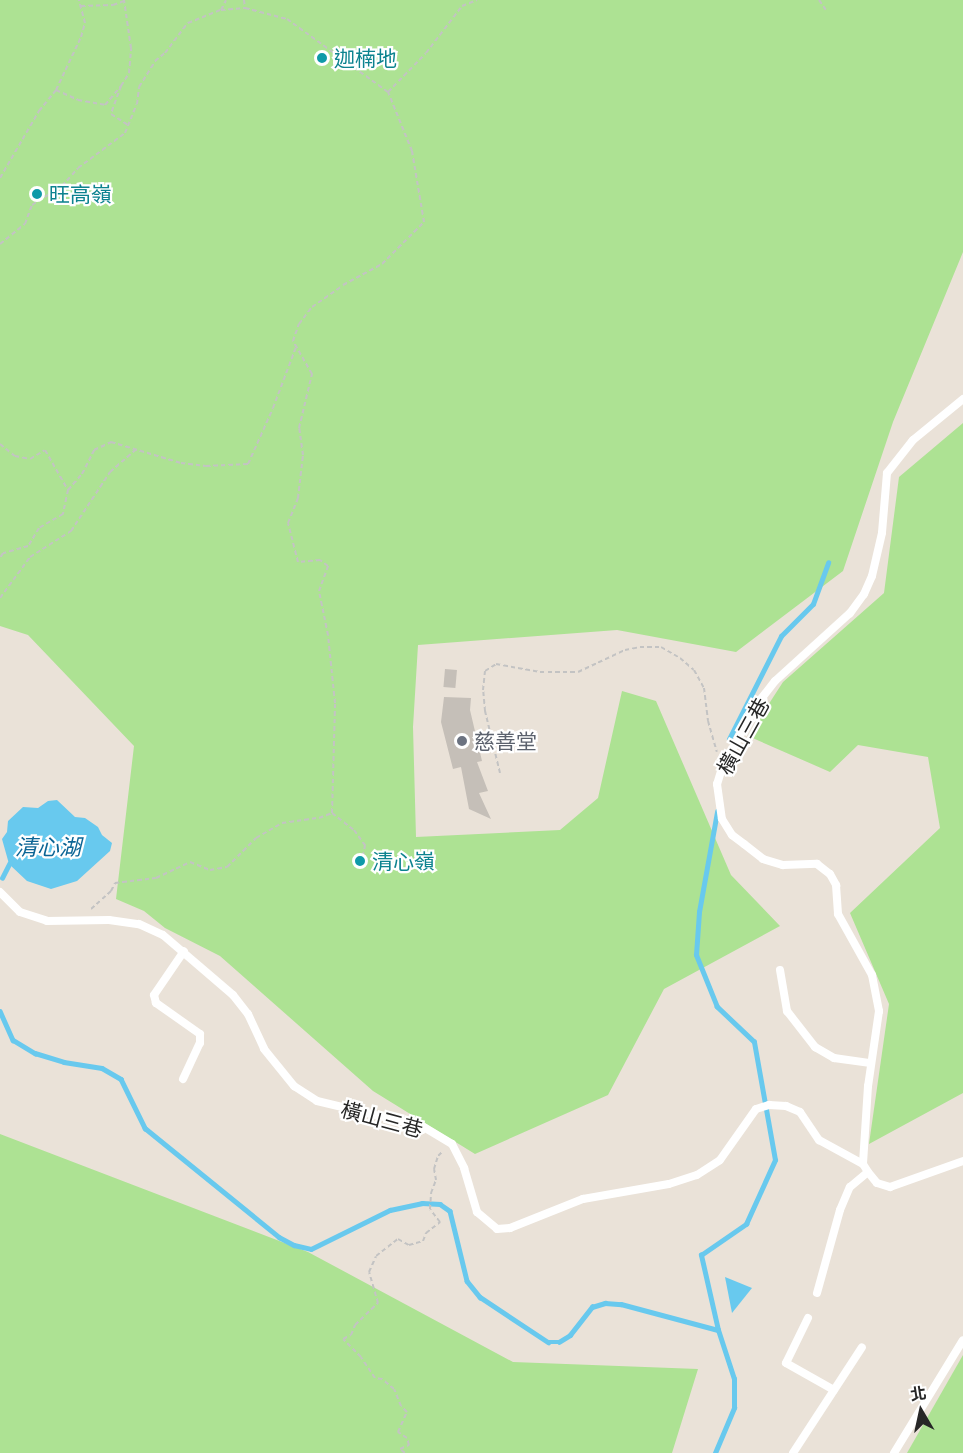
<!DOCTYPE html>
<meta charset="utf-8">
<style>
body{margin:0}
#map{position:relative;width:963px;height:1453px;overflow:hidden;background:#eae2d8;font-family:"Exo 2","Noto Sans TC",sans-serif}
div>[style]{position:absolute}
.green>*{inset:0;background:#ade293}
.water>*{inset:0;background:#68c9ee}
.stream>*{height:4.5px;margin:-2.25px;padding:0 2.25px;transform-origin:2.25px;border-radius:2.25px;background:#68c9ee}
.building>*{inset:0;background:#c5bfb8;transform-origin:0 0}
.path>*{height:2px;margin-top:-1px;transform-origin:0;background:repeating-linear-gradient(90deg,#c3c3c3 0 4.5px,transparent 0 7.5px)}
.lane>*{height:8px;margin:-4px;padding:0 4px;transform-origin:4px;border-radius:4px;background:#fff}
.dots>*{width:16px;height:16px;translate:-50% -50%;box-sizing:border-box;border:3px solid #fff;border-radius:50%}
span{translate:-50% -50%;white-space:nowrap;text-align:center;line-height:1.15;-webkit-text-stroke:4.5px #fff;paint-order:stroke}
.culture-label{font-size:21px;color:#0d838f}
.left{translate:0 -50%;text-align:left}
.street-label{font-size:21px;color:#272727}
.worship-label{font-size:21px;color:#5b616d}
.water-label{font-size:22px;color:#0c6595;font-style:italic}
.north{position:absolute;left:891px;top:1381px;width:60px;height:60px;-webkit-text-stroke:4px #fff;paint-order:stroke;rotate:351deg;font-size:16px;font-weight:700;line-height:24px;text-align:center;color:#272727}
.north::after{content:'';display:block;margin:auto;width:21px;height:27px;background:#272727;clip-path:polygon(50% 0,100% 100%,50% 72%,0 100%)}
</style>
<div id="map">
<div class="green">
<i style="clip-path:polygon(0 0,963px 0,963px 252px,893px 422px,843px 571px,736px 652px,617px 630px,418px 645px,413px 727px,416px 837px,560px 830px,598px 798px,622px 691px,656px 701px,731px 875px,780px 926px,664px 989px,608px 1095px,475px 1154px,373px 1091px,220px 956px,165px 928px,144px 911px,116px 899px,134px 746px,28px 635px,0 626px)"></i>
<i style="clip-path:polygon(963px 423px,963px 1093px,869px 1144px,889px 1004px,850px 913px,940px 828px,928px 757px,858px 745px,830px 772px,748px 736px,783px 682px,884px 593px,899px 477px)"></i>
<i style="clip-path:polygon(0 1134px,308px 1252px,513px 1362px,698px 1369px,672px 1453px,0 1453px)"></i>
<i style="clip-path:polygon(963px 1355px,963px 1453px,907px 1453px)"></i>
</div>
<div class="water">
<i style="clip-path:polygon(57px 800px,75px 817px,85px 818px,98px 827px,102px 835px,112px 843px,110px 851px,77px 881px,51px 889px,27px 881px,9px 864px,2px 839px,7px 832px,8px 821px,23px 807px,38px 808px,48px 801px)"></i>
<i style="clip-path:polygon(725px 1277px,752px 1288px,732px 1313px)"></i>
</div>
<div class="stream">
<i style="left:729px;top:739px;width:115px;rotate:-63.2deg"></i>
<i style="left:781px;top:636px;width:45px;rotate:-45deg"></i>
<i style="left:813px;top:604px;width:44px;rotate:-69.9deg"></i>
<i style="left:2px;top:878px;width:16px;rotate:-63deg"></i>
<i style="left:0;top:1011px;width:32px;rotate:66deg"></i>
<i style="left:13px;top:1040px;width:26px;rotate:31deg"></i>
<i style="left:35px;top:1053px;width:30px;rotate:17deg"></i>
<i style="left:64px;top:1062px;width:38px;rotate:9deg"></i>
<i style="left:102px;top:1068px;width:22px;rotate:30deg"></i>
<i style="left:121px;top:1079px;width:55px;rotate:63.9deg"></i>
<i style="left:145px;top:1128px;width:173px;rotate:39.1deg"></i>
<i style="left:279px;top:1237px;width:17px;rotate:28deg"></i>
<i style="left:294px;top:1245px;width:17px;rotate:13deg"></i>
<i style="left:311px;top:1249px;width:88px;rotate:-26.3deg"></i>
<i style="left:390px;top:1210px;width:33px;rotate:-12deg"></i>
<i style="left:422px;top:1203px;width:18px;rotate:3deg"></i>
<i style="left:440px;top:1204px;width:12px;rotate:35deg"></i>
<i style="left:450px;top:1211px;width:72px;rotate:76.3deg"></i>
<i style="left:467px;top:1281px;width:21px;rotate:51deg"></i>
<i style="left:480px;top:1297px;width:82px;rotate:33.5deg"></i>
<i style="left:548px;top:1342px;width:11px"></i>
<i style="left:559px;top:1342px;width:13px;rotate:-32deg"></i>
<i style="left:570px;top:1335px;width:36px;rotate:-52deg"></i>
<i style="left:592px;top:1307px;width:14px;rotate:-17deg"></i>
<i style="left:605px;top:1303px;width:16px;rotate:4deg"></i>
<i style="left:621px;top:1304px;width:100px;rotate:15deg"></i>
<i style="left:715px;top:1453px;width:49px;rotate:-67.1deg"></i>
<i style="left:734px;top:1408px;width:29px;rotate:-90deg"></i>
<i style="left:734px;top:1379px;width:52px;rotate:-108.1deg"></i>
<i style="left:718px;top:1330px;width:77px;rotate:-102.8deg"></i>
<i style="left:701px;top:1255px;width:55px;rotate:-34.6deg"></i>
<i style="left:746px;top:1224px;width:70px;rotate:-65.6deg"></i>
<i style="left:775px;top:1160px;width:120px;rotate:-100.1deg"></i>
<i style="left:754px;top:1042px;width:51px;rotate:-136.6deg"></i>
<i style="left:717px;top:1007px;width:56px;rotate:-112deg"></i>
<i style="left:696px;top:955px;width:43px;rotate:-86deg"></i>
<i style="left:699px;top:912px;width:102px;rotate:-79.8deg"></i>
</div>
<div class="building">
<i style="left:445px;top:669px;width:12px;height:18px;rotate:5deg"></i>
<i style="clip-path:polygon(444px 697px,471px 698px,470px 710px,482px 761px,477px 762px,488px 791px,479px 793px,491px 819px,469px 809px,461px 767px,453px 769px,441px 722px)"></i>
</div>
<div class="path">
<i style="left:244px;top:0;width:8px;rotate:83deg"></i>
<i style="left:245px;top:8px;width:43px;rotate:14.7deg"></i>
<i style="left:287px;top:19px;width:125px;rotate:35.9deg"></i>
<i style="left:388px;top:92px;width:54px;rotate:-45.7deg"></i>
<i style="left:426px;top:53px;width:59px;rotate:-52.5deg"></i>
<i style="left:462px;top:6px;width:16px;rotate:-22deg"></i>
<i style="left:819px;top:0;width:12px;rotate:55deg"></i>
<i style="left:81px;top:6px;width:32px;rotate:-2deg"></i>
<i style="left:113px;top:5px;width:12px;rotate:-20deg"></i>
<i style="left:221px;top:10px;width:24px;rotate:-5deg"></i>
<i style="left:121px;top:86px;width:15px;rotate:-58deg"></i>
<i style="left:129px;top:73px;width:25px;rotate:-85deg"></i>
<i style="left:131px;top:48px;width:49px;rotate:-98.3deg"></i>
<i style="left:56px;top:90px;width:24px;rotate:24deg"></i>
<i style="left:78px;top:100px;width:27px;rotate:10deg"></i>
<i style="left:105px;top:105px;width:25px;rotate:-50deg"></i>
<i style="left:121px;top:86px;width:30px;rotate:110deg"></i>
<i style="left:111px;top:114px;width:20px;rotate:33deg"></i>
<i style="left:0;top:178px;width:78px;rotate:-59.8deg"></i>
<i style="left:39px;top:111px;width:27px;rotate:-51deg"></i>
<i style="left:56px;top:90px;width:59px;rotate:-64.7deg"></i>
<i style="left:81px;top:37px;width:15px;rotate:-74deg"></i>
<i style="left:85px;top:23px;width:24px;rotate:-105deg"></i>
<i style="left:0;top:244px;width:32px;rotate:-39deg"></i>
<i style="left:25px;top:224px;width:20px;rotate:-70deg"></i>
<i style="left:32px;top:205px;width:36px;rotate:-32deg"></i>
<i style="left:62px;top:186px;width:24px;rotate:-48deg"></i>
<i style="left:78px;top:168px;width:59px;rotate:-36.7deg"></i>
<i style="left:125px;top:133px;width:31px;rotate:-68deg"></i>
<i style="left:137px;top:104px;width:17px;rotate:-83deg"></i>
<i style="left:139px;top:87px;width:31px;rotate:-58deg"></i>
<i style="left:155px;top:61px;width:13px;rotate:-39deg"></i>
<i style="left:165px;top:53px;width:38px;rotate:-53deg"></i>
<i style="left:188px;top:23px;width:35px;rotate:-22deg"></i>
<i style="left:221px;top:10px;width:11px;rotate:-63deg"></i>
<i style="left:0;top:444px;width:19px;rotate:39deg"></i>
<i style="left:15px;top:456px;width:15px;rotate:11deg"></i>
<i style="left:30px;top:459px;width:17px;rotate:-31deg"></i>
<i style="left:45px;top:450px;width:46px;rotate:60.1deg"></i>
<i style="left:68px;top:490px;width:25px;rotate:102deg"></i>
<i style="left:63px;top:514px;width:28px;rotate:150deg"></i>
<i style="left:39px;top:528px;width:21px;rotate:121deg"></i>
<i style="left:28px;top:546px;width:26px;rotate:164deg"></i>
<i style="left:3px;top:553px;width:6px;rotate:121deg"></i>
<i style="left:68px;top:490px;width:21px;rotate:-49deg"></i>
<i style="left:82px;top:474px;width:27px;rotate:-63deg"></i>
<i style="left:94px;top:450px;width:19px;rotate:-25deg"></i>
<i style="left:111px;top:442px;width:73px;rotate:16.7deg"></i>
<i style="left:181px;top:463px;width:25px;rotate:7deg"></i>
<i style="left:206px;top:466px;width:42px;rotate:-2.7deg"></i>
<i style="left:248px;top:464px;width:61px;rotate:-65.9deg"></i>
<i style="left:273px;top:408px;width:65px;rotate:-69.3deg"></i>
<i style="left:0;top:598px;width:51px;rotate:-53.8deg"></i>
<i style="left:30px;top:557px;width:49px;rotate:-32.4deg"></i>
<i style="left:71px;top:531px;width:71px;rotate:-56.5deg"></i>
<i style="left:110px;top:472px;width:37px;rotate:-41deg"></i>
<i style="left:500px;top:773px;width:64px;rotate:-103.6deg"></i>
<i style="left:485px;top:711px;width:21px;rotate:-95deg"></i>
<i style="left:483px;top:690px;width:19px;rotate:-84deg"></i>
<i style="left:485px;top:671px;width:13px;rotate:-32deg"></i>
<i style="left:496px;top:664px;width:45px;rotate:10.3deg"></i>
<i style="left:540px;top:672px;width:38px"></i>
<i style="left:578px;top:672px;width:52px;rotate:-25.1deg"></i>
<i style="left:625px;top:650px;width:15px;rotate:-11deg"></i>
<i style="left:640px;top:647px;width:21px"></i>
<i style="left:661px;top:647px;width:22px;rotate:30deg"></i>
<i style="left:680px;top:658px;width:18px;rotate:41deg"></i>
<i style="left:694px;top:670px;width:21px;rotate:61deg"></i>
<i style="left:704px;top:688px;width:33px;rotate:83deg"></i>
<i style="left:708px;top:721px;width:32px;rotate:74deg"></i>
<i style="left:332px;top:813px;width:28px;rotate:38deg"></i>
<i style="left:354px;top:830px;width:19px;rotate:54deg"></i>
<i style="left:365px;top:845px;width:17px;rotate:100deg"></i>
<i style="left:91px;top:909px;width:27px;rotate:-42deg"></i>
<i style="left:111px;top:891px;width:9px;rotate:-63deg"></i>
<i style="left:115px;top:883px;width:41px;rotate:-7deg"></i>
<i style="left:156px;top:878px;width:38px;rotate:-25deg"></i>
<i style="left:190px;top:862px;width:22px;rotate:22deg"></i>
<i style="left:210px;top:870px;width:17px;rotate:-10deg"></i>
<i style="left:227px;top:867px;width:41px;rotate:-45deg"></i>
<i style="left:256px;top:838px;width:30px;rotate:-30deg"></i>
<i style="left:282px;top:823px;width:37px;rotate:-8deg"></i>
<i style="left:319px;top:818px;width:14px;rotate:-21deg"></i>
<i style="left:332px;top:813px;width:110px;rotate:-88.4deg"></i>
<i style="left:335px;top:703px;width:68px;rotate:-95.9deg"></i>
<i style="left:328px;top:635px;width:45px;rotate:-101.6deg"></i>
<i style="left:319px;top:591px;width:27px;rotate:-70deg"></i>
<i style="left:328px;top:566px;width:10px;rotate:-143deg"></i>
<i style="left:320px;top:560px;width:22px;rotate:175deg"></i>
<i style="left:298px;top:562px;width:40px;rotate:-104.4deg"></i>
<i style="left:288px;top:523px;width:27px;rotate:-68deg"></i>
<i style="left:298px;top:498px;width:43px;rotate:-83.4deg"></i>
<i style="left:303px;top:455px;width:27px;rotate:-98deg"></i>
<i style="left:299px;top:428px;width:56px;rotate:-76.5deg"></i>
<i style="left:312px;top:374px;width:38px;rotate:-120deg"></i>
<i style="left:293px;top:341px;width:18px;rotate:-71deg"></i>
<i style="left:299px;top:324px;width:21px;rotate:-53deg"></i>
<i style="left:312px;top:307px;width:38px;rotate:-35deg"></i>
<i style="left:343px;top:285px;width:44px;rotate:-28.3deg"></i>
<i style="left:382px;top:264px;width:59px;rotate:-45deg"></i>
<i style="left:424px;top:222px;width:72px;rotate:-99.6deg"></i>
<i style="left:412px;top:151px;width:64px;rotate:-112.1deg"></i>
<i style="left:405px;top:1453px;width:6px;rotate:-141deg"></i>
<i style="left:400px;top:1449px;width:10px;rotate:-24deg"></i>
<i style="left:409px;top:1445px;width:7px;rotate:-106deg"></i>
<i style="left:407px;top:1438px;width:11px;rotate:-146deg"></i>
<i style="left:398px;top:1432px;width:22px;rotate:-66deg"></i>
<i style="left:407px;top:1412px;width:8px;rotate:-135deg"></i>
<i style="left:401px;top:1406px;width:18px;rotate:-112deg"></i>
<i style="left:394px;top:1389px;width:16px;rotate:-140deg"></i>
<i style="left:382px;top:1379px;width:7px;rotate:-172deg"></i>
<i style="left:375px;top:1378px;width:25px;rotate:-124deg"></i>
<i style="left:361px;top:1357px;width:25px;rotate:-135deg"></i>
<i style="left:343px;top:1339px;width:9px;rotate:-27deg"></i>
<i style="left:351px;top:1335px;width:11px;rotate:-68deg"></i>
<i style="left:355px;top:1325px;width:32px;rotate:-44deg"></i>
<i style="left:378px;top:1303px;width:32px;rotate:-106deg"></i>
<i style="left:369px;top:1272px;width:17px;rotate:-66deg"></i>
<i style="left:376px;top:1256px;width:28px;rotate:-38deg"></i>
<i style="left:398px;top:1239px;width:13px;rotate:29deg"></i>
<i style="left:409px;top:1245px;width:15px;rotate:-16deg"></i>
<i style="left:423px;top:1241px;width:9px;rotate:-69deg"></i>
<i style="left:426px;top:1233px;width:18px;rotate:-38deg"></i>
<i style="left:440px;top:1222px;width:16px;rotate:-128deg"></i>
<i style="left:430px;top:1209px;width:16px;rotate:-86deg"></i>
<i style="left:431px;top:1193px;width:14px;rotate:-69deg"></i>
<i style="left:436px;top:1180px;width:11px;rotate:-100deg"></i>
<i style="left:434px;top:1169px;width:14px;rotate:-73deg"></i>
<i style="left:438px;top:1156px;width:6px;rotate:-45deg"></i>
</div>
<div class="lane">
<i style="left:963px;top:399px;width:65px;rotate:140.6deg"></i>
<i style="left:913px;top:440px;width:42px;rotate:128.2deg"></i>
<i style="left:887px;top:473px;width:60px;rotate:94.8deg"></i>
<i style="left:882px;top:533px;width:44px;rotate:103.1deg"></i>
<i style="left:872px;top:576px;width:20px;rotate:114deg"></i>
<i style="left:864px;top:594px;width:24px;rotate:126deg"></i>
<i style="left:850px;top:613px;width:101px;rotate:137.8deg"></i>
<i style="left:775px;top:681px;width:28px;rotate:128deg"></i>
<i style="left:758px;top:703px;width:74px;rotate:119deg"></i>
<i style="left:722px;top:768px;width:17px;rotate:107deg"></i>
<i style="left:717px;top:784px;width:35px;rotate:82deg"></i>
<i style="left:722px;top:819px;width:19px;rotate:58deg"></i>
<i style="left:732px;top:835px;width:15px;rotate:37deg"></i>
<i style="left:744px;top:844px;width:24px;rotate:38deg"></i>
<i style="left:763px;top:859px;width:21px;rotate:17deg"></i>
<i style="left:783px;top:865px;width:34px;rotate:-2deg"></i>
<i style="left:817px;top:864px;width:16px;rotate:38deg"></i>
<i style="left:830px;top:874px;width:13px;rotate:61deg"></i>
<i style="left:836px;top:885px;width:29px;rotate:86deg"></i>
<i style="left:838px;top:914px;width:70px;rotate:60.9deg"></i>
<i style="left:872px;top:975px;width:37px;rotate:79deg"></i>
<i style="left:879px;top:1011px;width:76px;rotate:98.3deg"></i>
<i style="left:868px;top:1086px;width:78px;rotate:93.7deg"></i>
<i style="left:863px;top:1164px;width:9px;rotate:58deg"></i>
<i style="left:868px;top:1172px;width:14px;rotate:51deg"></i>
<i style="left:877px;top:1183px;width:14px;rotate:17deg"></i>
<i style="left:890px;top:1187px;width:77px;rotate:-19.6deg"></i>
<i style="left:0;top:892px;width:28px;rotate:45deg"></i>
<i style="left:20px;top:912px;width:28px;rotate:18deg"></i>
<i style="left:47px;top:921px;width:62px;rotate:-0.9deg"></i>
<i style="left:109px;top:920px;width:30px;rotate:8deg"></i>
<i style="left:139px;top:924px;width:26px;rotate:25deg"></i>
<i style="left:163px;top:935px;width:92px;rotate:40.6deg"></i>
<i style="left:233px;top:995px;width:24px;rotate:52deg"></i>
<i style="left:248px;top:1014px;width:38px;rotate:65deg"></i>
<i style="left:264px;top:1049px;width:48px;rotate:51deg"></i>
<i style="left:294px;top:1086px;width:27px;rotate:33deg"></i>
<i style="left:317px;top:1101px;width:108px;rotate:13.4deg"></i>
<i style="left:422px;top:1126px;width:35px;rotate:31deg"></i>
<i style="left:452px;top:1144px;width:27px;rotate:63deg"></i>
<i style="left:464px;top:1168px;width:46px;rotate:73.5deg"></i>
<i style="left:477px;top:1212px;width:26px;rotate:40deg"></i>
<i style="left:497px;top:1229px;width:13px;rotate:-4deg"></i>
<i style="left:510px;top:1228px;width:79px;rotate:-21.7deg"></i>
<i style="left:583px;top:1199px;width:87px;rotate:-9.9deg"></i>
<i style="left:669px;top:1184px;width:29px;rotate:-18deg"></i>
<i style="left:697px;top:1175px;width:27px;rotate:-33deg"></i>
<i style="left:720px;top:1160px;width:62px;rotate:-54.8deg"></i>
<i style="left:756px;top:1109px;width:14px;rotate:-17deg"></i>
<i style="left:769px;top:1105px;width:17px;rotate:3deg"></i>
<i style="left:786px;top:1106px;width:15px;rotate:23deg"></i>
<i style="left:800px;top:1112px;width:34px;rotate:56deg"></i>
<i style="left:819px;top:1140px;width:50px;rotate:28.6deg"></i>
<i style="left:780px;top:970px;width:42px;rotate:80.3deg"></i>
<i style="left:787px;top:1011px;width:46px;rotate:52.1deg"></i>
<i style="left:815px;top:1047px;width:22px;rotate:30deg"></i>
<i style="left:834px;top:1058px;width:37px;rotate:8deg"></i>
<i style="left:183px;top:1079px;width:40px;rotate:-65deg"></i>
<i style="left:200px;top:1043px;width:9px;rotate:-90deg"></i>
<i style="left:200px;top:1034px;width:54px;rotate:-144.8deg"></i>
<i style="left:156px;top:1003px;width:8px;rotate:-104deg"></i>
<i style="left:154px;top:995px;width:53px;rotate:-55.7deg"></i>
<i style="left:817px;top:1293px;width:86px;rotate:-74.5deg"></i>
<i style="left:840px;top:1210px;width:25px;rotate:-67deg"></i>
<i style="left:850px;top:1187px;width:23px;rotate:-40deg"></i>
<i style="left:808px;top:1318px;width:50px;rotate:116.1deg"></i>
<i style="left:786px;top:1363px;width:55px;rotate:29.4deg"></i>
<i style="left:793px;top:1453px;width:126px;rotate:-56.9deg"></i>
<i style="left:894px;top:1453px;width:132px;rotate:-58.6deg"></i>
</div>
<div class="dots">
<i style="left:322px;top:58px;background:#0f9aa8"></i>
<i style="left:37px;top:194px;background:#0f9aa8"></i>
<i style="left:462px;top:741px;background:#6b7280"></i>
<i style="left:360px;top:861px;background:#0f9aa8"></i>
</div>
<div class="culture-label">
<span class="left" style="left:334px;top:58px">迦楠地</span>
<span class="left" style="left:49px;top:194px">旺高嶺</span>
<span class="left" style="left:372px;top:861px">清心嶺</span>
</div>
<div class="street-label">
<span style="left:743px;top:736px;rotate:-61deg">橫山三巷</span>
<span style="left:382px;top:1119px;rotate:15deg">橫山三巷</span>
</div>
<div class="worship-label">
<span class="left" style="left:474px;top:741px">慈善堂</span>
</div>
<div class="water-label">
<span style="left:48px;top:847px">清心湖</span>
</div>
<div class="north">北</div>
</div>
